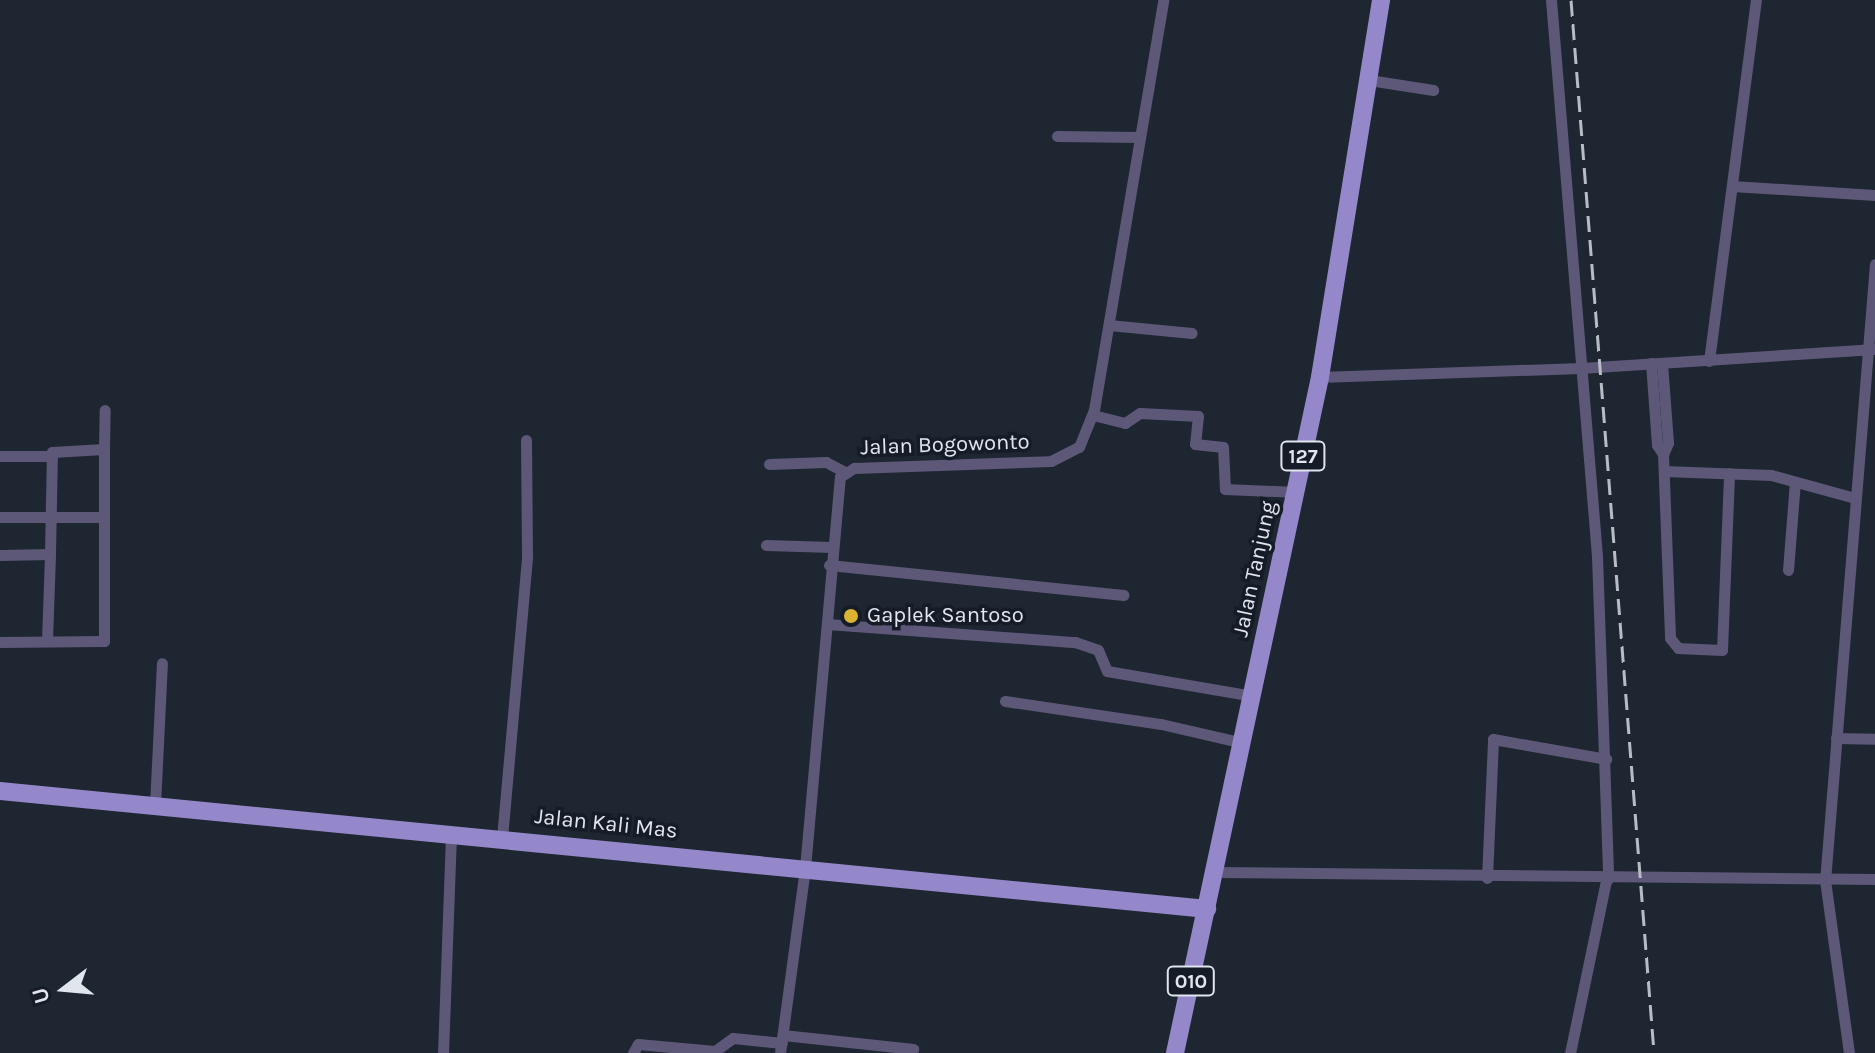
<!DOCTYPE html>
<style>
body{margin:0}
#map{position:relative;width:1875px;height:1053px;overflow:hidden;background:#1e2631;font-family:Karla,sans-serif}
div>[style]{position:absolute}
.street>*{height:11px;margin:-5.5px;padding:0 5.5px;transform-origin:5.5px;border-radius:5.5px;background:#5d5778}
.primary>*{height:18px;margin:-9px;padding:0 9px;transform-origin:9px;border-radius:9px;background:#9488cb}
.rail>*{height:3px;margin-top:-1.5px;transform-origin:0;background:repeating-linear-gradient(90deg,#b7bdc5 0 16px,transparent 0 24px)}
.dots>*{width:22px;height:22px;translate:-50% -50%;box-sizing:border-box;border:4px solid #151c27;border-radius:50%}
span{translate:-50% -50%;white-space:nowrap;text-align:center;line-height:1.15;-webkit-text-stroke:7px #151c27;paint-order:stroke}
.shield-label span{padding:2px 6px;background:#151c27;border:2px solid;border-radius:6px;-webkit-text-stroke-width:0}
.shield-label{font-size:20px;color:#e1e6ee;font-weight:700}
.street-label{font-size:22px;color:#e1e6ee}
.poi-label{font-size:22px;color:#e1e6ee}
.left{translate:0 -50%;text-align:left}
.north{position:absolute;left:24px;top:949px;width:80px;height:80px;-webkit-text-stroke:6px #151c27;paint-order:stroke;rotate:254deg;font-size:22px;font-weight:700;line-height:32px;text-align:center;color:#e1e6ee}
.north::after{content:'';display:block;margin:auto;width:28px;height:36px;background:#e1e6ee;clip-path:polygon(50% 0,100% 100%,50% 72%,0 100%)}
</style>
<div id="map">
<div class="street">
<i style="left:1551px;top:0;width:558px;rotate:85.27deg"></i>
<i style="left:1597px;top:556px;width:323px;rotate:88deg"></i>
<i style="left:1369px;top:80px;width:65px;rotate:8.9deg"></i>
<i style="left:1057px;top:136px;width:83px;rotate:0.7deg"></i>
<i style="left:1732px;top:186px;width:143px;rotate:3.6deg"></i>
<i style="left:1109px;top:325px;width:83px;rotate:5.5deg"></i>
<i style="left:1709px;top:361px;width:364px;rotate:-82.6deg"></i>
<i style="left:1651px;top:363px;width:82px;rotate:85.8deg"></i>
<i style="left:1657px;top:445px;width:11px;rotate:56deg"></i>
<i style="left:1663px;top:454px;width:184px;rotate:87.8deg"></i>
<i style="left:1670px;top:638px;width:13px;rotate:51deg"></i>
<i style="left:1678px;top:648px;width:44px;rotate:2.6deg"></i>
<i style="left:1722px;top:650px;width:177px;rotate:-87.7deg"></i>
<i style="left:1662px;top:363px;width:80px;rotate:85.7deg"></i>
<i style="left:1668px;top:443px;width:12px;rotate:114deg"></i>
<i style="left:1320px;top:377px;width:261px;rotate:-2deg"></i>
<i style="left:1581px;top:368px;width:295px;rotate:-3.7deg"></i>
<i style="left:1093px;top:415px;width:33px;rotate:14deg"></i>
<i style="left:1125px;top:423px;width:18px;rotate:-34deg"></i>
<i style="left:1140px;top:413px;width:58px;rotate:3deg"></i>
<i style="left:1198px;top:416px;width:28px;rotate:96deg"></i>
<i style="left:1195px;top:444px;width:28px;rotate:6deg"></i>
<i style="left:1223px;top:447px;width:42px;rotate:87.3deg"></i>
<i style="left:1225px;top:489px;width:71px;rotate:2.4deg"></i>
<i style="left:104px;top:449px;width:39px;rotate:-89deg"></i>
<i style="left:0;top:456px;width:52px"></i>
<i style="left:769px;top:464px;width:57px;rotate:-2deg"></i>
<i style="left:826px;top:462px;width:21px;rotate:28deg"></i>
<i style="left:1664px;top:471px;width:107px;rotate:2.1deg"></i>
<i style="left:1771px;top:475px;width:87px;rotate:15.3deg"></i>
<i style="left:0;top:517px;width:102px"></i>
<i style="left:766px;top:545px;width:66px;rotate:1.7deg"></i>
<i style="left:0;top:555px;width:50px;rotate:-1.1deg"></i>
<i style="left:50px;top:554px;width:102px;rotate:-88.9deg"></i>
<i style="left:52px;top:452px;width:52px;rotate:-3.3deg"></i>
<i style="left:104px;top:449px;width:192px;rotate:90deg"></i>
<i style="left:104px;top:641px;width:104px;rotate:179.4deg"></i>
<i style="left:829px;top:565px;width:296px;rotate:5.8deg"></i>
<i style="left:1788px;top:570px;width:88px;rotate:-85.5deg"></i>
<i style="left:827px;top:624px;width:249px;rotate:4.2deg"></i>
<i style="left:1075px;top:642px;width:24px;rotate:19deg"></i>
<i style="left:1098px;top:650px;width:23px;rotate:67deg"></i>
<i style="left:1107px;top:671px;width:149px;rotate:9.7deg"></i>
<i style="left:47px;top:641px;width:87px;rotate:-88deg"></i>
<i style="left:1005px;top:701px;width:158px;rotate:8.4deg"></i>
<i style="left:1161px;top:724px;width:84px;rotate:13deg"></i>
<i style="left:1836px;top:738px;width:39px;rotate:1deg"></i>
<i style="left:155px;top:805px;width:142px;rotate:-87.2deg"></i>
<i style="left:502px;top:838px;width:283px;rotate:-84.9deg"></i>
<i style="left:527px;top:556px;width:116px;rotate:-90.5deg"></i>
<i style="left:1215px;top:872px;width:660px;rotate:0.61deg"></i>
<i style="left:1487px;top:878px;width:139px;rotate:-87.5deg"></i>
<i style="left:1493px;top:739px;width:115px;rotate:10deg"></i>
<i style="left:783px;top:1035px;width:131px;rotate:6.1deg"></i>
<i style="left:443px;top:1053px;width:220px;rotate:-87.9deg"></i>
<i style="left:633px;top:1053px;width:10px;rotate:-61deg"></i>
<i style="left:638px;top:1044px;width:77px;rotate:5.2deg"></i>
<i style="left:715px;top:1051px;width:22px;rotate:-36deg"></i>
<i style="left:733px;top:1038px;width:49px;rotate:5.8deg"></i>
<i style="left:780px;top:1053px;width:187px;rotate:-82.3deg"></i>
<i style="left:805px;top:868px;width:393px;rotate:-84.9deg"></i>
<i style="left:840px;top:477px;width:17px;rotate:-33deg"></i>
<i style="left:854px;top:468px;width:197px;rotate:-2deg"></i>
<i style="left:1051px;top:461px;width:31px;rotate:-27deg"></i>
<i style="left:1079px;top:447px;width:40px;rotate:-68deg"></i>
<i style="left:1094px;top:410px;width:416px;rotate:-80.4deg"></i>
<i style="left:1570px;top:1053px;width:177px;rotate:-78.2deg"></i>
<i style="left:1849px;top:1053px;width:174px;rotate:-97.9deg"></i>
<i style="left:1825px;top:881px;width:619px;rotate:-85.37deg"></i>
</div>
<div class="primary">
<i style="left:0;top:791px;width:1213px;rotate:5.58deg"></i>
<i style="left:1175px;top:1053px;width:691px;rotate:-77.89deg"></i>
<i style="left:1320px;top:377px;width:382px;rotate:-80.8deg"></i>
</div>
<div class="rail">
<i style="left:1571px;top:0;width:1056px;rotate:85.49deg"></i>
</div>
<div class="dots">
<i style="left:851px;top:616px;background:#dab333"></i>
</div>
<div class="shield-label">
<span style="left:1303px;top:456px">127</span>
<span style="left:1191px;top:981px">010</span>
</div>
<div class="street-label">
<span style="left:945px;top:445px;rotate:-2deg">Jalan Bogowonto</span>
<span style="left:1255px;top:569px;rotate:-78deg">Jalan Tanjung</span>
<span style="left:606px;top:824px;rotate:6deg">Jalan Kali Mas</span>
</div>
<div class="poi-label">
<span class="left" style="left:867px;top:616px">Gaplek Santoso</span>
</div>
<div class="north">U</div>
</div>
